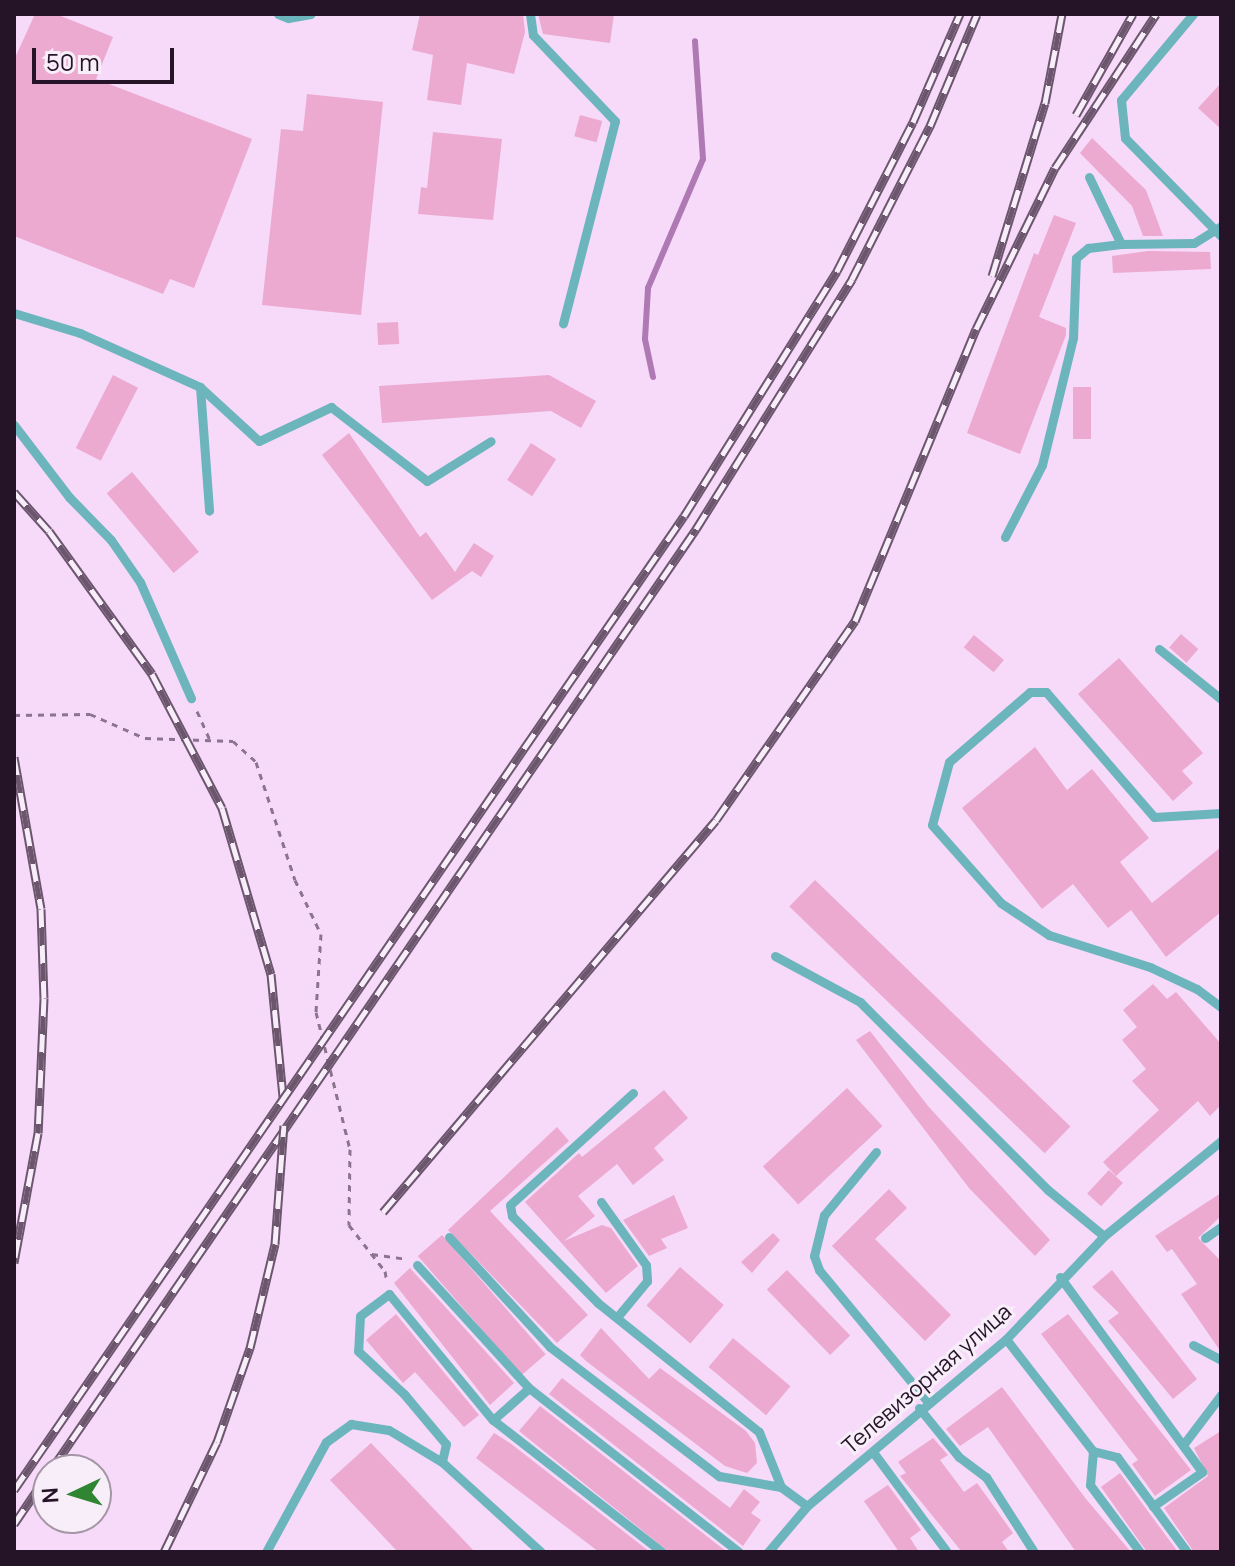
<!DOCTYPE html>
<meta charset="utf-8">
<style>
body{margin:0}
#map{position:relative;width:1235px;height:1566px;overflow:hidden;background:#f7d9f9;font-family:Manrope,sans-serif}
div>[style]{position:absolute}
.stream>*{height:6px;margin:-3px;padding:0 3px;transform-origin:3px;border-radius:3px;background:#af7ab4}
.building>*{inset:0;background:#ecaad0;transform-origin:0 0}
.path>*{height:3px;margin-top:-1.5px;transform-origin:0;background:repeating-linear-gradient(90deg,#8c748e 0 6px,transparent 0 12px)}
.service>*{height:9px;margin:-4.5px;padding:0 4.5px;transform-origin:4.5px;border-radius:4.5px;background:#6cb5bc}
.rail>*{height:9px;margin-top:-4.5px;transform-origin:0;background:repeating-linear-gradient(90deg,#f8eef9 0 18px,#6c566e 0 36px);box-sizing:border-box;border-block:2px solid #6c566e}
span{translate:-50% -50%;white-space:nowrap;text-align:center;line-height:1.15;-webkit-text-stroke:6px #f8eef9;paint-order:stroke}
.street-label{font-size:22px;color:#251327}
.frame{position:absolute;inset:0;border:16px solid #251327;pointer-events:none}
.north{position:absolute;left:32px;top:1454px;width:80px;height:80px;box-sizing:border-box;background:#f8eef9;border:2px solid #a496a5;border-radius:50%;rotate:266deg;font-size:22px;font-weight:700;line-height:32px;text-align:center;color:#251327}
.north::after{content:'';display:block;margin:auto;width:28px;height:36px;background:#308533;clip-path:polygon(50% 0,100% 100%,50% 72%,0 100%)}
.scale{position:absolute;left:32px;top:48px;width:142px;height:36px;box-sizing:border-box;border:4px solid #251327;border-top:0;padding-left:10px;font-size:24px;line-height:28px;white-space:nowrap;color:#251327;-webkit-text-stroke:6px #f8eef9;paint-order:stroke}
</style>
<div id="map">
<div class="stream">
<i style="left:653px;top:377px;width:39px;rotate:-102deg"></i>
<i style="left:645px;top:339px;width:51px;rotate:-86.6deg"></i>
<i style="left:648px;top:288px;width:140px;rotate:-66.9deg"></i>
<i style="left:703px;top:159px;width:118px;rotate:-93.9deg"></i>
</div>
<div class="building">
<i style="clip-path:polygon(35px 14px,56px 14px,113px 37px,96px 79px,252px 139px,194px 288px,170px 279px,163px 294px,14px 236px,14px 60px)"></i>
<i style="clip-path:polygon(420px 14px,523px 14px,525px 32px,514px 74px,467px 63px,461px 105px,427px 100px,433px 55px,412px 50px)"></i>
<i style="clip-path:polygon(538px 14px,614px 14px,610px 43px,543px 34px)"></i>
<i style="clip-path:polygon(1221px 83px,1221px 129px,1198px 108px)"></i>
<i style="clip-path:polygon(307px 94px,383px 102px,361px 315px,262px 305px,281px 129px,303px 131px)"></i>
<i style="left:580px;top:115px;width:23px;height:22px;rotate:15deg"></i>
<i style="clip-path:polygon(433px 132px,502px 139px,493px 220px,418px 214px,421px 187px,427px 188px)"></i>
<i style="clip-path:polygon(1092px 138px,1146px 190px,1163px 236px,1143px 236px,1132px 206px,1080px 153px)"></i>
<i style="clip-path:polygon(1054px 215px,1076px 223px,1039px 317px,1066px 328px,1066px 335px,1020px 454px,967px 433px,1034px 253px,1038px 255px)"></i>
<i style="clip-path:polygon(1148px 251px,1210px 252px,1211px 269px,1113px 273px,1112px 256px)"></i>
<i style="left:398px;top:322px;width:22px;height:21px;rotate:87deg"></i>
<i style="left:113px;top:375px;width:28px;height:82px;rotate:27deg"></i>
<i style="clip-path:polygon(549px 375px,596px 401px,581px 428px,551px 411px,382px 423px,379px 386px)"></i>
<i style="left:1073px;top:387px;width:18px;height:52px"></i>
<i style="clip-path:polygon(349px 433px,420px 537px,426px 532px,455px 572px,474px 543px,494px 556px,481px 577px,472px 571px,432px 600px,322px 455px)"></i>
<i style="left:531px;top:443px;width:30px;height:44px;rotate:33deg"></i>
<i style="left:132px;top:472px;width:104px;height:33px;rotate:50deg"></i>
<i style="left:1181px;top:634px;width:23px;height:18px;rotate:41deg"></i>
<i style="left:974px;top:635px;width:39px;height:16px;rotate:40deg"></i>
<i style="clip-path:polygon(1119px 658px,1203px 753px,1182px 771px,1193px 783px,1173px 801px,1078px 694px)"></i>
<i style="clip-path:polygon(1035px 747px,1067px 790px,1092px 769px,1149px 838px,1120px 862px,1152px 903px,1221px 847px,1221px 912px,1166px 957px,1131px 910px,1108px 928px,1073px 884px,1042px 909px,962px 808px)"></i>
<i style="left:815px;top:880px;width:355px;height:37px;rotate:44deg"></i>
<i style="clip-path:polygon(1153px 984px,1167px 999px,1176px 992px,1221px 1044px,1221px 1105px,1210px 1116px,1198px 1101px,1116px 1176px,1103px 1162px,1159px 1110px,1132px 1081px,1146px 1069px,1122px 1040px,1137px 1027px,1123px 1010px)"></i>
<i style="clip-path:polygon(870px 1031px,928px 1106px,1050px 1240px,1035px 1256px,969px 1188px,856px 1040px)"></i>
<i style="left:847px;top:1088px;width:52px;height:115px;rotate:47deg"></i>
<i style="clip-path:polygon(664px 1090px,688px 1118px,654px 1148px,664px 1160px,633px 1185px,617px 1164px,578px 1196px,595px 1216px,564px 1241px,602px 1225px,611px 1228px,638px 1266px,606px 1293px,525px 1202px,579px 1153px,582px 1157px)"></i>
<i style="clip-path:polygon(557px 1127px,569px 1141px,490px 1211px,588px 1315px,557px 1343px,448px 1230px)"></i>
<i style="left:1109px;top:1170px;width:19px;height:32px;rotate:43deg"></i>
<i style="clip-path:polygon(889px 1189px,907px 1208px,875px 1239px,951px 1315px,925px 1341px,832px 1246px)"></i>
<i style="clip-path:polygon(1221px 1193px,1221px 1216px,1198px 1238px,1221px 1261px,1221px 1352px,1181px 1294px,1197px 1284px,1172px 1249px,1167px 1252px,1155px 1236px)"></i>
<i style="clip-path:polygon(674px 1195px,688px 1228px,661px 1239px,667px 1248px,649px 1256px,623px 1220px)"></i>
<i style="clip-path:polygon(773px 1233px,780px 1240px,752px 1273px,741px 1262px)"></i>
<i style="left:442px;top:1235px;width:158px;height:32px;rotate:49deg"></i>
<i style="left:680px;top:1267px;width:58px;height:51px;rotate:41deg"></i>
<i style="clip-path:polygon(410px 1268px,514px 1383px,490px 1405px,394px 1283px)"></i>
<i style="left:787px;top:1270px;width:91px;height:28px;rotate:46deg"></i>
<i style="clip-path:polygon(1112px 1270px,1197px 1379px,1173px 1399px,1108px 1321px,1119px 1313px,1092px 1287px)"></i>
<i style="clip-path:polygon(396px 1314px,479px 1415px,464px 1427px,415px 1372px,403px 1383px,366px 1340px)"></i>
<i style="clip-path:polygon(1068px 1314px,1191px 1470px,1155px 1496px,1132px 1464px,1138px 1460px,1041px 1334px)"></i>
<i style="clip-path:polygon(601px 1328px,649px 1379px,660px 1368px,746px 1431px,755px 1443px,757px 1463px,747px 1473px,725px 1466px,586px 1361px,580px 1355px)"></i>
<i style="left:733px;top:1338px;width:75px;height:38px;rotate:40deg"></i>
<i style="clip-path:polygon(562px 1378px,730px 1508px,744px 1489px,760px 1502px,751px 1513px,761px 1520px,743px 1546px,549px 1394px)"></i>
<i style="clip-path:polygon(1002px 1387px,1086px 1499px,1131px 1552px,1076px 1552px,988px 1427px,960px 1446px,946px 1429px)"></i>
<i style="clip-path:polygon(540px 1406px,727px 1552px,669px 1552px,519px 1431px)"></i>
<i style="clip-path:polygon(1221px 1431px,1221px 1552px,1194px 1552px,1164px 1508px,1208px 1476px,1194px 1448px)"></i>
<i style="clip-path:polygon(494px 1433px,510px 1443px,650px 1552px,599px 1552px,476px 1458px)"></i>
<i style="clip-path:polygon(933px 1438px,948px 1455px,940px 1460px,964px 1492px,977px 1483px,1013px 1533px,1002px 1542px,1009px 1552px,962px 1552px,900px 1476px,906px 1473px,898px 1462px)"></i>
<i style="clip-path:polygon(371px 1443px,475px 1552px,398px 1552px,330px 1480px)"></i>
<i style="clip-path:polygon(1120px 1473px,1147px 1510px,1178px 1552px,1147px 1552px,1101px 1487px)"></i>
<i style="clip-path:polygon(888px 1485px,921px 1530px,910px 1538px,919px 1552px,899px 1552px,864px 1501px)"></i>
</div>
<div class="path">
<i style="left:197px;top:711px;width:32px;rotate:66deg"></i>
<i style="left:14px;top:715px;width:76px;rotate:-0.8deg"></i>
<i style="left:90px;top:714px;width:60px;rotate:23.6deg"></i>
<i style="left:145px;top:738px;width:88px;rotate:2deg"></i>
<i style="left:233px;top:741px;width:31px;rotate:42deg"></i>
<i style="left:256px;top:762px;width:124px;rotate:71.7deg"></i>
<i style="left:295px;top:880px;width:60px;rotate:64.3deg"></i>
<i style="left:321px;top:934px;width:78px;rotate:93.7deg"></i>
<i style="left:316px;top:1012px;width:141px;rotate:76.1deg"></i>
<i style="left:350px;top:1149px;width:76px;rotate:90.8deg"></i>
<i style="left:349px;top:1225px;width:58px;rotate:52deg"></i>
<i style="left:385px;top:1271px;width:11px;rotate:80deg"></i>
<i style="left:372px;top:1254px;width:35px;rotate:8deg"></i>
</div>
<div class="service">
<i style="left:278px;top:14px;width:11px;rotate:22deg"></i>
<i style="left:288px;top:18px;width:23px;rotate:-10deg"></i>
<i style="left:530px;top:14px;width:21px;rotate:82deg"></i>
<i style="left:533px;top:35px;width:119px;rotate:46.4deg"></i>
<i style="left:615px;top:121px;width:209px;rotate:104.4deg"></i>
<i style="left:1193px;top:14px;width:112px;rotate:129.9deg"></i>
<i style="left:1121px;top:100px;width:38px;rotate:84deg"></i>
<i style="left:1125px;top:138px;width:137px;rotate:45.6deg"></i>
<i style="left:1089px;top:177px;width:74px;rotate:64.5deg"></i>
<i style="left:1121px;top:244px;width:73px;rotate:-0.8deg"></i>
<i style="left:1194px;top:243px;width:32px;rotate:-32deg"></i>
<i style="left:14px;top:313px;width:69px;rotate:16.9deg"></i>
<i style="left:80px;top:333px;width:132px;rotate:24.2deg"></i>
<i style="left:200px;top:387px;width:80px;rotate:42.5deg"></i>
<i style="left:259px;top:441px;width:80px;rotate:-25.3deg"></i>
<i style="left:331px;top:407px;width:121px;rotate:37.6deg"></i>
<i style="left:427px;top:481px;width:75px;rotate:-32deg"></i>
<i style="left:200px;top:387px;width:124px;rotate:85.8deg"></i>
<i style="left:14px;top:425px;width:91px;rotate:52.6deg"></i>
<i style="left:69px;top:497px;width:60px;rotate:45.7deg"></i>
<i style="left:111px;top:540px;width:51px;rotate:55.4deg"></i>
<i style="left:140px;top:582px;width:127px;rotate:66.3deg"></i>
<i style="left:1005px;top:537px;width:81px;rotate:-62.8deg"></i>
<i style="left:1042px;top:465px;width:131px;rotate:-76.3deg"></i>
<i style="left:1073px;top:338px;width:80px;rotate:-87.9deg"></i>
<i style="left:1076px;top:258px;width:16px;rotate:-40deg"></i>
<i style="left:1088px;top:248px;width:33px;rotate:-7deg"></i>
<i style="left:1159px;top:649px;width:80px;rotate:38.9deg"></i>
<i style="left:1221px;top:813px;width:67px;rotate:176.6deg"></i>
<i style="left:1154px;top:817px;width:165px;rotate:-130.8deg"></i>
<i style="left:1046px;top:692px;width:16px;rotate:180deg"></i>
<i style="left:1030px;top:692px;width:107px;rotate:139.2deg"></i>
<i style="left:949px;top:762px;width:65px;rotate:105.1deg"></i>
<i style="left:932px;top:825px;width:104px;rotate:48.5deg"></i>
<i style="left:1001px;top:903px;width:58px;rotate:33.7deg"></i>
<i style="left:1049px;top:935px;width:106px;rotate:17.6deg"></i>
<i style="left:1150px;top:967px;width:52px;rotate:25.1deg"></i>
<i style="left:1197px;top:989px;width:30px;rotate:37deg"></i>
<i style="left:775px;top:956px;width:97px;rotate:28.4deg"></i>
<i style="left:860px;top:1002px;width:266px;rotate:45deg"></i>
<i style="left:1048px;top:1190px;width:72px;rotate:39.4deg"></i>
<i style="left:633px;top:1093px;width:166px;rotate:137.7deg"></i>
<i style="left:510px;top:1205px;width:11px;rotate:80deg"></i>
<i style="left:512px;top:1216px;width:122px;rotate:45.3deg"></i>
<i style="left:598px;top:1303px;width:206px;rotate:38.7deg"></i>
<i style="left:759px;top:1432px;width:59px;rotate:68.2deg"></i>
<i style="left:876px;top:1152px;width:82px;rotate:129.5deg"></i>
<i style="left:824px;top:1215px;width:42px;rotate:103.7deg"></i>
<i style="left:814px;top:1256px;width:15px;rotate:70deg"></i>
<i style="left:819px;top:1270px;width:170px;rotate:50.5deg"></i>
<i style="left:601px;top:1202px;width:77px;rotate:54.5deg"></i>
<i style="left:646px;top:1265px;width:16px;rotate:86deg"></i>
<i style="left:647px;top:1281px;width:45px;rotate:129.6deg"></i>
<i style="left:449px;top:1237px;width:149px;rotate:47.4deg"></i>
<i style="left:550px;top:1347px;width:213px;rotate:37.4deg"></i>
<i style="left:719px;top:1476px;width:63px;rotate:10.1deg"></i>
<i style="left:781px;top:1487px;width:32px;rotate:36deg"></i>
<i style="left:1205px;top:1238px;width:19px;rotate:-35deg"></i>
<i style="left:417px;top:1265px;width:166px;rotate:47.7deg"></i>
<i style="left:529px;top:1388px;width:266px;rotate:38deg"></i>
<i style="left:1060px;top:1277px;width:241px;rotate:53.9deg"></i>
<i style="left:1202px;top:1472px;width:60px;rotate:145.2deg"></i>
<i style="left:389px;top:1294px;width:163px;rotate:50.5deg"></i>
<i style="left:493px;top:1420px;width:214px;rotate:38deg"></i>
<i style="left:389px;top:1294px;width:36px;rotate:143deg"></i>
<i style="left:360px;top:1316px;width:35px;rotate:93deg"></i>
<i style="left:358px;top:1351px;width:63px;rotate:43.1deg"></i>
<i style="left:404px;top:1394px;width:65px;rotate:50deg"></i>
<i style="left:446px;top:1444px;width:18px;rotate:103deg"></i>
<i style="left:1006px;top:1339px;width:142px;rotate:52.2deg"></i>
<i style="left:1093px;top:1451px;width:34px;rotate:95deg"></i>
<i style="left:1090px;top:1485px;width:84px;rotate:53.3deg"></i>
<i style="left:1193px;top:1345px;width:32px;rotate:28deg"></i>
<i style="left:919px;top:1408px;width:63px;rotate:50.8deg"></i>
<i style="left:959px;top:1457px;width:34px;rotate:37deg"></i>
<i style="left:986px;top:1477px;width:89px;rotate:57.4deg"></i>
<i style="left:493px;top:1420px;width:48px;rotate:-41.6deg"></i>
<i style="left:1183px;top:1445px;width:63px;rotate:-52.8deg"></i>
<i style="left:1093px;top:1451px;width:25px;rotate:14deg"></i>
<i style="left:1117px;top:1457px;width:118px;rotate:53.6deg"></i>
<i style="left:873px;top:1452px;width:124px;rotate:53.5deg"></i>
<i style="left:266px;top:1552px;width:125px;rotate:-61.4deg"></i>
<i style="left:326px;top:1442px;width:31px;rotate:-36deg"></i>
<i style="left:351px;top:1424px;width:38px;rotate:9deg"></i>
<i style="left:389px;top:1430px;width:62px;rotate:31.1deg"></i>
<i style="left:442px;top:1462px;width:134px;rotate:42.3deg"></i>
<i style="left:768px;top:1552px;width:60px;rotate:-49.7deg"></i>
<i style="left:807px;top:1506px;width:260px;rotate:-40deg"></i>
<i style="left:1006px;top:1339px;width:142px;rotate:-46.4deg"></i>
<i style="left:1104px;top:1236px;width:151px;rotate:-39.1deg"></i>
</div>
<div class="rail">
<i style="left:1076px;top:115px;width:116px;rotate:-60.6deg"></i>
<i style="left:992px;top:276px;width:181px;rotate:-73deg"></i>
<i style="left:1045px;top:103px;width:91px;rotate:-79.2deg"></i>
<i style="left:14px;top:492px;width:52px;rotate:48.1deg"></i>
<i style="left:49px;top:531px;width:176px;rotate:54.2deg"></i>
<i style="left:152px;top:674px;width:151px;rotate:62.4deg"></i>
<i style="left:222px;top:808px;width:173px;rotate:73.6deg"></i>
<i style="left:271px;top:974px;width:124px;rotate:84.4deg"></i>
<i style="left:14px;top:757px;width:154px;rotate:79.9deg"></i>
<i style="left:41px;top:909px;width:89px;rotate:88.1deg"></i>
<i style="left:44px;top:998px;width:135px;rotate:92.5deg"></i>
<i style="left:38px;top:1133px;width:132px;rotate:100.5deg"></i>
<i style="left:383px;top:1212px;width:514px;rotate:-49.65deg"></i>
<i style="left:716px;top:820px;width:243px;rotate:-55.1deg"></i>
<i style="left:855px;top:621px;width:316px;rotate:-67.5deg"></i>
<i style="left:976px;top:329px;width:179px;rotate:-63.9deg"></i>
<i style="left:1055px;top:168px;width:184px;rotate:-56.7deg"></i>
<i style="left:51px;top:1470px;width:1141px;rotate:-55.57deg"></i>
<i style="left:696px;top:529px;width:295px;rotate:-58deg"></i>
<i style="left:852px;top:279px;width:172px;rotate:-63deg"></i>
<i style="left:930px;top:126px;width:121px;rotate:-67.2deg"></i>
<i style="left:14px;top:1490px;width:1182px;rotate:-55.48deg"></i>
<i style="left:684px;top:516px;width:289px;rotate:-58deg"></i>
<i style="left:837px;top:271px;width:167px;rotate:-63deg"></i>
<i style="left:913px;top:122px;width:118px;rotate:-66.5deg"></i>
<i style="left:14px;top:1524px;width:60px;rotate:-55.8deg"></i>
<i style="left:164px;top:1552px;width:122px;rotate:-64.3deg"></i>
<i style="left:217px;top:1442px;width:100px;rotate:-70.7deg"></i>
<i style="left:250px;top:1348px;width:107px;rotate:-76.5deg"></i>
<i style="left:275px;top:1244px;width:119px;rotate:-85.7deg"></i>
</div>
<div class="street-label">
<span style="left:927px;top:1379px;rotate:-41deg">Телевизорная улица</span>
</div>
<div class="frame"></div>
<div class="north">N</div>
<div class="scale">50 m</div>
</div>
